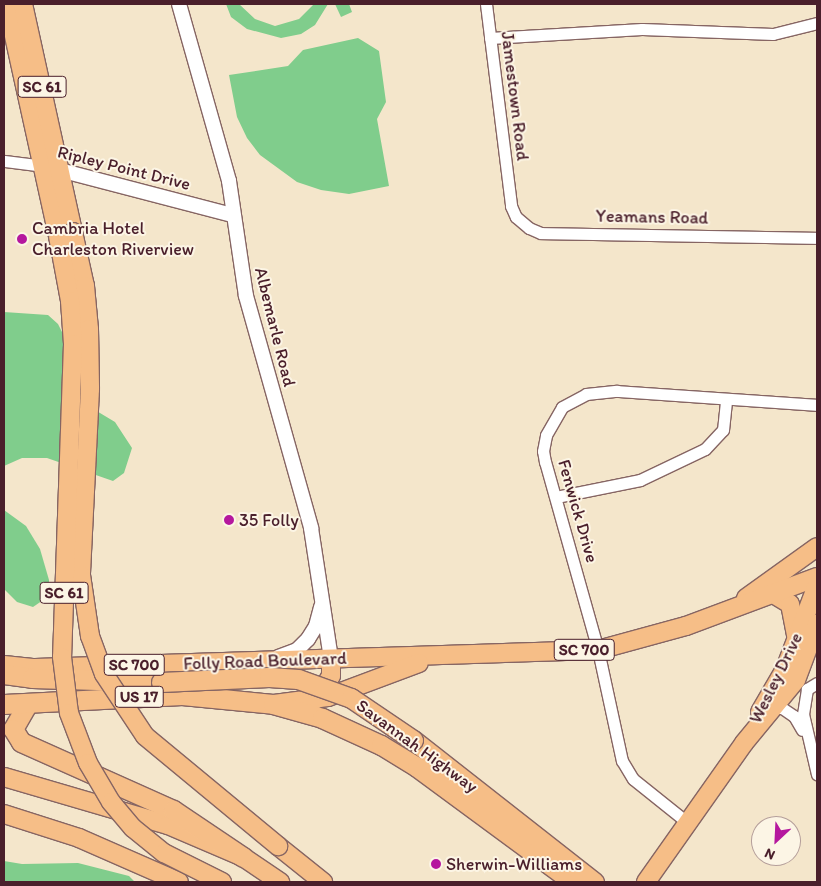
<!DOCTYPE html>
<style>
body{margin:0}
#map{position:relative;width:821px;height:886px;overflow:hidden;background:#f4e6cb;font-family:Itim,sans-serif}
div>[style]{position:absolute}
.green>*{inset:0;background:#80cd8c}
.roads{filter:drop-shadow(1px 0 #866563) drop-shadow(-1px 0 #866563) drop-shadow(0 1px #866563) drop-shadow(0 -1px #866563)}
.minor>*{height:11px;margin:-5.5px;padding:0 5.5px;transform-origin:5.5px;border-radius:5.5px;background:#fff}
.tertiary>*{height:14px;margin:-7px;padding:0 7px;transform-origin:7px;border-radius:7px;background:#fff}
.primary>*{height:18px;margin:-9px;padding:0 9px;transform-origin:9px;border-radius:9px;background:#f6be87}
.trunk>*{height:19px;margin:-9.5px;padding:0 9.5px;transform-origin:9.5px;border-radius:9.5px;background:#f6be87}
.bridges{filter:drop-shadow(1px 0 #866563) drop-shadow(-1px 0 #866563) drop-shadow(0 1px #866563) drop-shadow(0 -1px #866563)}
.primary-bridge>*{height:18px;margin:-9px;padding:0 9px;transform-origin:9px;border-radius:9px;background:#f6be87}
.trunk-bridge>*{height:19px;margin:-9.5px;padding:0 9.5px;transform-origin:9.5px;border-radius:9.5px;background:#f6be87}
.dots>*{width:14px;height:14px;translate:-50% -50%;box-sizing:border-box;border:2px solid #fcf5e5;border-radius:50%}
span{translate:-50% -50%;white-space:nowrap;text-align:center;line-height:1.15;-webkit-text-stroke:4px #fcf5e5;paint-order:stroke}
.shield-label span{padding:1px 4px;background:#fcf5e5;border:1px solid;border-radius:4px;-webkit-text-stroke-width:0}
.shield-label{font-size:16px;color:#4a1f2b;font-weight:700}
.street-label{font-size:18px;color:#4a1f2b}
.poi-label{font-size:18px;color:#4a1f2b}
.left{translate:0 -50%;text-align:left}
.frame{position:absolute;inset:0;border:5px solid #4a1f2b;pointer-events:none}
.north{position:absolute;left:751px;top:816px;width:50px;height:50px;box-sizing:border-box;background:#fcf5e5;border:1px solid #b59f9b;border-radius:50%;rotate:205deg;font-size:14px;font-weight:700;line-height:20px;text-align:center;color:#4a1f2b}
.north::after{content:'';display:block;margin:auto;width:18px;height:22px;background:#b5179e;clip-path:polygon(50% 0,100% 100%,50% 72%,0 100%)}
</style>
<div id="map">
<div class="green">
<i style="clip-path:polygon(226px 4px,239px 4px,255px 19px,275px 26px,299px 19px,314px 4px,328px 4px,315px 25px,301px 34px,281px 38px,247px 29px,231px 17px)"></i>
<i style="clip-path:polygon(335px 4px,349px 4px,352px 12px,341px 17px)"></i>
<i style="clip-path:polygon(358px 38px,379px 51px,386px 102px,377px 119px,389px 186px,349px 194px,321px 190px,297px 182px,260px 155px,247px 138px,237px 117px,229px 75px,288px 66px,303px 50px)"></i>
<i style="clip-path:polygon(4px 312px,48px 315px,58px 324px,70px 348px,77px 391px,90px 407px,115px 422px,132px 448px,124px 473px,113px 481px,47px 458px,22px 458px,4px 466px)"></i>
<i style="clip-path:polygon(4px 510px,26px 526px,40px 549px,49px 580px,49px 596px,33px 607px,17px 602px,4px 589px)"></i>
<i style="clip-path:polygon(4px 861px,22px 864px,78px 863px,129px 876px,135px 882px,4px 882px)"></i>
</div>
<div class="roads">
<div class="minor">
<i style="left:486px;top:4px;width:204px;rotate:82.9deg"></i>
<i style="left:511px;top:206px;width:12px;rotate:66deg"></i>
<i style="left:516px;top:217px;width:17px;rotate:40deg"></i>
<i style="left:529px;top:228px;width:13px;rotate:23deg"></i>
<i style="left:541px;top:233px;width:276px;rotate:1deg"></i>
<i style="left:490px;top:38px;width:152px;rotate:-3.4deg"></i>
<i style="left:642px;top:29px;width:131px;rotate:2.2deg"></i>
<i style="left:773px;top:34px;width:45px;rotate:-14deg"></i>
<i style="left:4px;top:161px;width:39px;rotate:7deg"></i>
<i style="left:556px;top:497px;width:86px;rotate:-11.4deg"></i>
<i style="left:640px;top:480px;width:72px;rotate:-25.5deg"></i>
<i style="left:705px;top:449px;width:26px;rotate:-47deg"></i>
<i style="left:723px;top:430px;width:30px;rotate:-84deg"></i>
<i style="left:817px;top:683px;width:12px;rotate:149deg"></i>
<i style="left:807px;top:689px;width:25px;rotate:99deg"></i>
<i style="left:803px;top:714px;width:62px;rotate:76.9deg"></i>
<i style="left:775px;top:708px;width:7px"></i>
<i style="left:782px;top:708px;width:14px;rotate:34deg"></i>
<i style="left:794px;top:716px;width:16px;rotate:60deg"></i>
<i style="left:688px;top:823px;width:70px;rotate:-141.3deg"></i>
<i style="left:633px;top:779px;width:21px;rotate:-121deg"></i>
<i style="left:622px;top:761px;width:114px;rotate:-102.2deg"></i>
<i style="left:598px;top:650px;width:195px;rotate:-105.7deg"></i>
<i style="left:545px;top:462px;width:11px;rotate:-100deg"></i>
<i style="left:543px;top:451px;width:16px;rotate:-79deg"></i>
<i style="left:546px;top:435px;width:32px;rotate:-60deg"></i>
<i style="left:562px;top:407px;width:27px;rotate:-28deg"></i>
<i style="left:586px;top:394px;width:31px;rotate:-6deg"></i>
<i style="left:617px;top:391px;width:200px;rotate:4deg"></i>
</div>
<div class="tertiary">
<i style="left:179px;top:4px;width:184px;rotate:74.2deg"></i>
<i style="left:229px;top:181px;width:116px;rotate:81.6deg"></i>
<i style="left:246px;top:296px;width:241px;rotate:74.3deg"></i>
<i style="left:311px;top:528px;width:133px;rotate:81.3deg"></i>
<i style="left:52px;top:168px;width:187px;rotate:14.6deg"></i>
<i style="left:278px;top:657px;width:20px;rotate:-20deg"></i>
<i style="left:297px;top:650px;width:16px;rotate:-45deg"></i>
<i style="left:308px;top:639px;width:15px;rotate:-58deg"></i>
<i style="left:316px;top:626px;width:20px;rotate:-75deg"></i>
</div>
<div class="primary">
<i style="left:7px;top:4px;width:238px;rotate:77.6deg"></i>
<i style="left:23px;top:4px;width:233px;rotate:77.6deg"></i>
<i style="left:775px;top:595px;width:17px;rotate:31deg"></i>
<i style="left:790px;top:604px;width:32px;rotate:79deg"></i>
<i style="left:746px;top:598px;width:87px;rotate:-35.7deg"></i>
<i style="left:4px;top:665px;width:31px;rotate:6deg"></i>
<i style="left:35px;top:668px;width:563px;rotate:-1.83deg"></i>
<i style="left:598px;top:650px;width:91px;rotate:-15.3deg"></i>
<i style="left:686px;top:626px;width:140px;rotate:-20.5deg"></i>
<i style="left:317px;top:699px;width:27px;rotate:-59deg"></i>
<i style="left:331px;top:676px;width:17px;rotate:-90deg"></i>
<i style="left:274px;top:704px;width:54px;rotate:-7.4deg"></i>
<i style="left:328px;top:697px;width:97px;rotate:-20.5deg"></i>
<i style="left:760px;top:712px;width:50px;rotate:-59.8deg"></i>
<i style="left:785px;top:669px;width:90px;rotate:-69.1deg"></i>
<i style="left:4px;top:777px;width:171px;rotate:16.3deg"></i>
<i style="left:168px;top:825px;width:82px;rotate:23.1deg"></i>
<i style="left:243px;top:857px;width:45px;rotate:34deg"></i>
<i style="left:4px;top:814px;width:79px;rotate:17.7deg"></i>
<i style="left:79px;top:838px;width:109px;rotate:23.7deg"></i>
<i style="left:278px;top:846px;width:58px;rotate:38.7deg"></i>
<i style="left:646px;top:882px;width:170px;rotate:-54.8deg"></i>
<i style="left:744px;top:743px;width:82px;rotate:-50.5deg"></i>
<i style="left:796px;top:680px;width:60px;rotate:-69.4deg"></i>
</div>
<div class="trunk">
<i style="left:4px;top:674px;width:28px;rotate:8deg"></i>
<i style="left:32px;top:678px;width:129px;rotate:1.8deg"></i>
<i style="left:28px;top:703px;width:30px;rotate:120deg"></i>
<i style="left:13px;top:729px;width:15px;rotate:58deg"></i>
<i style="left:21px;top:742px;width:167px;rotate:24.1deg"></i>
<i style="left:173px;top:810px;width:84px;rotate:33.9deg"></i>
<i style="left:4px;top:704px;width:178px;rotate:-2.9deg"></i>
<i style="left:182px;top:695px;width:91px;rotate:5.6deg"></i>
<i style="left:273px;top:704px;width:51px;rotate:15.9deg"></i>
<i style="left:322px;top:718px;width:65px;rotate:24.6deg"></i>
<i style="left:381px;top:745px;width:42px;rotate:31.4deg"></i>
<i style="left:417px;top:767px;width:194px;rotate:36.4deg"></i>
<i style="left:413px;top:740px;width:230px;rotate:38.1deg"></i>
</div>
</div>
<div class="bridges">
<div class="primary-bridge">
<i style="left:73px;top:232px;width:55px;rotate:77.5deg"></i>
<i style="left:85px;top:286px;width:43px;rotate:84.7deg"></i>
<i style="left:89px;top:329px;width:60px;rotate:89deg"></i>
<i style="left:90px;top:389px;width:186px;rotate:92.8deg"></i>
<i style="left:81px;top:575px;width:62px;rotate:81.6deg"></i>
<i style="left:90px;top:636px;width:40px;rotate:69.8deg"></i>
<i style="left:104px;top:674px;width:74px;rotate:56.5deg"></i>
<i style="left:145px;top:736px;width:173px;rotate:39.6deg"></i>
<i style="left:58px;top:236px;width:66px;rotate:79.5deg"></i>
<i style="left:70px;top:301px;width:43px;rotate:86deg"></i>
<i style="left:73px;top:344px;width:313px;rotate:92deg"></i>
<i style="left:62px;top:657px;width:56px;rotate:82.9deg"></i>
<i style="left:69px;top:713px;width:53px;rotate:69.2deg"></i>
<i style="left:88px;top:763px;width:45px;rotate:59.5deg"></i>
<i style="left:111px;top:802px;width:34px;rotate:50deg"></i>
<i style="left:133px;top:828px;width:40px;rotate:39deg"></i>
<i style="left:164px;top:853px;width:65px;rotate:26.6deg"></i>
</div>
<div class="trunk-bridge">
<i style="left:161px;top:682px;width:108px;rotate:-2.7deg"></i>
<i style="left:269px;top:677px;width:29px;rotate:4deg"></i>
<i style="left:298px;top:679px;width:56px;rotate:19.7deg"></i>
<i style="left:351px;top:698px;width:75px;rotate:34.1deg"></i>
</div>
</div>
<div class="dots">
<i style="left:22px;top:239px;background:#b5179e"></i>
<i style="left:229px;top:520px;background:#b5179e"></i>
<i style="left:436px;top:864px;background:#b5179e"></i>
</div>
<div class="shield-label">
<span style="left:42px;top:87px">SC 61</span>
<span style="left:64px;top:593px">SC 61</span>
<span style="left:584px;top:650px">SC 700</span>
<span style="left:134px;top:665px">SC 700</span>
<span style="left:139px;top:697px">US 17</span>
</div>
<div class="street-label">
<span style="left:515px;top:96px;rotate:83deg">Jamestown Road</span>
<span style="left:124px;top:168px;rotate:14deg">Ripley Point Drive</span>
<span style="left:652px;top:217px;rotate:1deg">Yeamans Road</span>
<span style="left:275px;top:327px;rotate:76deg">Albemarle Road</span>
<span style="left:578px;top:511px;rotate:74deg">Fenwick Drive</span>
<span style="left:265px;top:661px;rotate:-2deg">Folly Road Boulevard</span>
<span style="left:776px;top:678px;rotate:-64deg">Wesley Drive</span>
<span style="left:417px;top:746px;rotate:36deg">Savannah Highway</span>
</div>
<div class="poi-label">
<span class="left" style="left:32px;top:239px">Cambria Hotel<br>Charleston Riverview</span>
<span class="left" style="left:239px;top:520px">35 Folly</span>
<span class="left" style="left:446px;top:864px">Sherwin-Williams</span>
</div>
<div class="frame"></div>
<div class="north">N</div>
</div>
